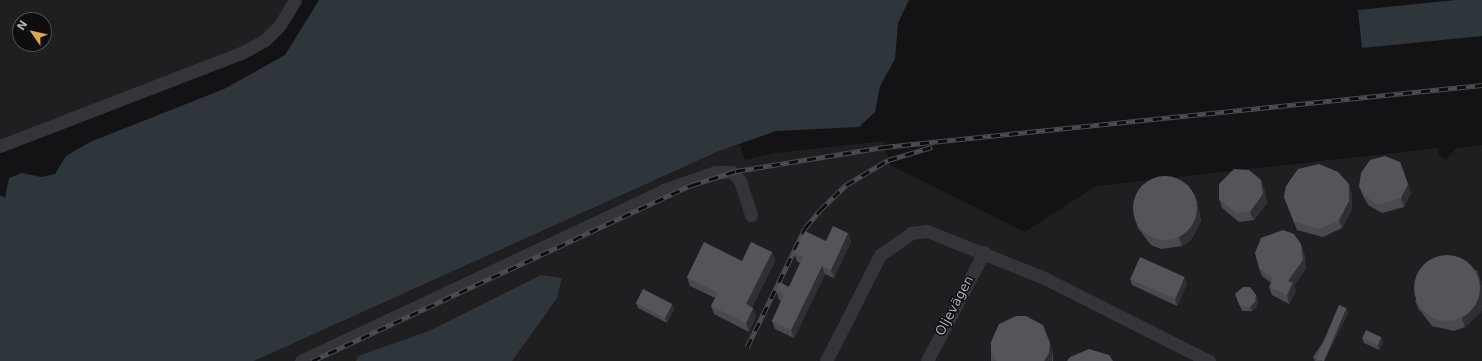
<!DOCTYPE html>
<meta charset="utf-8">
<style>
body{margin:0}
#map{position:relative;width:1482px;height:361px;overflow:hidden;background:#131315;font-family:"DejaVu Sans",sans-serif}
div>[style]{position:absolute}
.built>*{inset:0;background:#1f1f21}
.water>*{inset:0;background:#2e363c}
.minor>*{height:13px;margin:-6.5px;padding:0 6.5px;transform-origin:6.5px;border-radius:6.5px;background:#343539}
.rail>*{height:4.5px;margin-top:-2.25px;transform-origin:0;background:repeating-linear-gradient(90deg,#0e0e10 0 9px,#4c4d52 0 18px);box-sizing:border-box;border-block:1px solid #4c4d52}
.wall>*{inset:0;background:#494a4f;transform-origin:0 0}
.shaded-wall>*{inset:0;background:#2f3033}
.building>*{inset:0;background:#53555a;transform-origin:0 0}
.round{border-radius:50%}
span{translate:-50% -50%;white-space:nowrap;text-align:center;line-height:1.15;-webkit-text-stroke:3px #0e0e10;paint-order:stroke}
.street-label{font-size:13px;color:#a6abb4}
.north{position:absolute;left:12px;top:12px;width:40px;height:40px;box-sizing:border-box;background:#0e0e10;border:1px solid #4b4d52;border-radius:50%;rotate:304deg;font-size:11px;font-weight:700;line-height:16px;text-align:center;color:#a6abb4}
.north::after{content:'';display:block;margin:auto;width:14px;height:18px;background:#e2a63e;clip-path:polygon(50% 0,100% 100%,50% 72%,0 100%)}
</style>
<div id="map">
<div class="built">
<i style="clip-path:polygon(evenodd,0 0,295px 0,265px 40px,0 146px,0 0,20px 20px,44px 20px,44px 44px,20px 44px,20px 20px)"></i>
<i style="clip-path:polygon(884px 141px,890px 165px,1025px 232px,1096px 186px,1439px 148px,1438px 153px,1445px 160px,1457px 148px,1482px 145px,1482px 361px,254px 361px,717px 152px,740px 145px,745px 160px,775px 153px)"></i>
</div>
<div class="water">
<i style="clip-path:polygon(319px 0,909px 0,898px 23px,895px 59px,880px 86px,875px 112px,859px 127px,776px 131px,717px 152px,254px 361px,0 361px,0 195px,5px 198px,9px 178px,22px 173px,41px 177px,55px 174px,66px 156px,90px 142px,224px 89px,285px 55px)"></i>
<i style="clip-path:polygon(1456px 0,1482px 0,1482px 36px,1362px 48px,1358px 10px)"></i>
<i style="clip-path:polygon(541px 275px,562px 278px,557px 298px,512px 361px,356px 361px,358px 356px,429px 331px)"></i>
</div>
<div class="minor">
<i style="left:0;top:146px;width:258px;rotate:-21.1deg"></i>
<i style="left:241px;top:53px;width:27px;rotate:-28deg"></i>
<i style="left:265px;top:40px;width:21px;rotate:-45deg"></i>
<i style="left:280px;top:25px;width:29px;rotate:-59deg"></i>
<i style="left:301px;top:361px;width:401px;rotate:-25.2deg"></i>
<i style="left:664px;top:190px;width:54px;rotate:-19.4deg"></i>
<i style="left:715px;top:172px;width:17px"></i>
<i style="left:732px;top:172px;width:12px;rotate:48deg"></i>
<i style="left:740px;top:181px;width:36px;rotate:72deg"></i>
<i style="left:826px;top:361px;width:119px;rotate:-63deg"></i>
<i style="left:880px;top:255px;width:38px;rotate:-35deg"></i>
<i style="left:911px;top:233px;width:16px;rotate:-7deg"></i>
<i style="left:927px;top:231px;width:124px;rotate:21.8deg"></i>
<i style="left:1042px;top:277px;width:187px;rotate:26.7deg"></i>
<i style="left:927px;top:361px;width:123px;rotate:-62.4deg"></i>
</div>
<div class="rail">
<i style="left:747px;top:347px;width:132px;rotate:-64deg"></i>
<i style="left:805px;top:228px;width:23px;rotate:-50deg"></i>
<i style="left:820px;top:210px;width:36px;rotate:-44deg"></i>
<i style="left:846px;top:185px;width:49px;rotate:-30.8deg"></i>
<i style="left:888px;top:160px;width:46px;rotate:-16.5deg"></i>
<i style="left:312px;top:361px;width:419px;rotate:-24.9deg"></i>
<i style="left:692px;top:185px;width:46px;rotate:-17.7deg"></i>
<i style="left:736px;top:171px;width:150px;rotate:-9.2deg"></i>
<i style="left:884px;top:147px;width:601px;rotate:-5.92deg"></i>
</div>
<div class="wall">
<i style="clip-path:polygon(1400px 162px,1411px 193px,1404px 207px,1382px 213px,1368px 205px,1362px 194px,1359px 186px)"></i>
<i style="clip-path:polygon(1264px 188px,1267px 203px,1254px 220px,1239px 222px,1222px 208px,1219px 199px)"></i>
<i style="clip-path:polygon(1352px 193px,1352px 209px,1342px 228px,1323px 237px,1297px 230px,1284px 197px)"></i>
<i style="clip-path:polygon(1197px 200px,1201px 221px,1191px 240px,1182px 246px,1161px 249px,1151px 245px,1138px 228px,1135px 219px)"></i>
<i style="clip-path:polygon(848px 233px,851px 241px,834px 278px,825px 274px,794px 338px,775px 329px,772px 321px,781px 301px,779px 300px,776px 291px,789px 287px,800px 263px,797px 261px,794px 253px)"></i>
<i style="clip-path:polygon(772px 252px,775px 261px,752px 307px,753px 308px,756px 316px,749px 332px,714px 314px,711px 306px,715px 298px,690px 286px,687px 277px)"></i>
<i style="clip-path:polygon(1304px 252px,1306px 268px,1294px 286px,1296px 291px,1289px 304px,1272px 295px,1269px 287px,1271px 283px,1262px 276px,1259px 268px)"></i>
<i style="clip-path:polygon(1477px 270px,1480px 279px,1482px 288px,1482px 309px,1481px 312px,1465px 327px,1454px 331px,1432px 326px,1418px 308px,1415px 300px)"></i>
<i style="clip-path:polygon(1130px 279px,1187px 284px,1177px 306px,1132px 285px)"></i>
<i style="clip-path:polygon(1256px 295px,1258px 300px,1257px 307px,1252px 311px,1242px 311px,1237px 299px)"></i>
<i style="clip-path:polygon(636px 303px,674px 309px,667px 323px,638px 308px)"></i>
<i style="clip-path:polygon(1346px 308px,1348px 313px,1324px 361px,1315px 361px,1313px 357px)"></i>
<i style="clip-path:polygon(1362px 338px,1383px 342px,1379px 350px,1364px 343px)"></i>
<i style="left:991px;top:352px;width:62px;height:10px"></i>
</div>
<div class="shaded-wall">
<i style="clip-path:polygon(1261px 180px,1264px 188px,1267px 203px,1254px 220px,1250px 212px)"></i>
<i style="clip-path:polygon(1349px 184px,1352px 193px,1352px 209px,1342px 228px,1339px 220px)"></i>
<i style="clip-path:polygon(1408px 184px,1411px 193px,1404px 207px,1401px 198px)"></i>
<i style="clip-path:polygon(1194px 192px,1197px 200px,1201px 221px,1191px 240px,1182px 246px,1179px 238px)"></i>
<i style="clip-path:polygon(848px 233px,851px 241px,834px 278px,831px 270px)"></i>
<i style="clip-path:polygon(1301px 244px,1304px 252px,1306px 268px,1294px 286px,1296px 291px,1289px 304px,1287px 295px,1288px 281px)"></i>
<i style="clip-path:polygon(772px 252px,775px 261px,749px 313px,746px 304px)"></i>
<i style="clip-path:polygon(822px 266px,825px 274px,794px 338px,791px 330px)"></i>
<i style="clip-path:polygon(1477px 270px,1480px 279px,1482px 288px,1482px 309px,1481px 312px,1465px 327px,1462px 319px)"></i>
<i style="clip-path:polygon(1185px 277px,1187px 284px,1177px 306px,1175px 299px)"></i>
<i style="clip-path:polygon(1256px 295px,1258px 300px,1257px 307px,1252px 311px,1250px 307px)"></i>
<i style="clip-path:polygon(672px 304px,674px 309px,667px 323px,665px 318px)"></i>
<i style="clip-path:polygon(753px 308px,756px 316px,749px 332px,746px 323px)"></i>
<i style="clip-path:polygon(1346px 308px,1348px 313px,1324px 361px,1321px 361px,1320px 360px)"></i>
<i style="clip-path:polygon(1381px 337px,1383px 342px,1379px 350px,1377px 345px)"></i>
<i style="clip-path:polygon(1050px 343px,1053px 352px,1052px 361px,1044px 361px)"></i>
</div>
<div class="building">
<i style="clip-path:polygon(1385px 156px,1400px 162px,1408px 184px,1401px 198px,1378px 205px,1365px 196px,1359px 186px,1361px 173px,1370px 160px)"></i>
<i style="clip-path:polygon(1319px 164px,1338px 172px,1349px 184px,1349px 201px,1339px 220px,1320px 229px,1294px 222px,1284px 197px,1286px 186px,1298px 169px)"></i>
<i style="clip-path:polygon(1234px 169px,1249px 170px,1261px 180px,1263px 194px,1250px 212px,1236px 213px,1219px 199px,1219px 184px)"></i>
<i class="round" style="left:1133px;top:176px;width:64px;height:64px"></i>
<i style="clip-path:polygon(833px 226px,848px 233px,831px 270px,822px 266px,791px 330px,772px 321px,784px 295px,776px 291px,780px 282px,789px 287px,803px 257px,794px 253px,805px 231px,826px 241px)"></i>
<i style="clip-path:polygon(1283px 230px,1294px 234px,1301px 244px,1303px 260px,1288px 281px,1293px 283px,1287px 295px,1269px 287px,1273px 279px,1259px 268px,1255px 253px,1261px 238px)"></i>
<i style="clip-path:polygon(704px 242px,742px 261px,751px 242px,772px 252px,746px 304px,753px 308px,746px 323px,711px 306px,718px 293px,687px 277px)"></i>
<i class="round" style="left:1414px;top:255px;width:66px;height:66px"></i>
<i style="left:1140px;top:257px;width:49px;height:24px;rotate:24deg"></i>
<i style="clip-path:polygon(1243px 287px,1250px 287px,1256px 295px,1255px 302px,1250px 307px,1240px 306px,1235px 294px)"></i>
<i style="left:643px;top:289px;width:33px;height:16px;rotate:27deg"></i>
<i style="left:1339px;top:305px;width:8px;height:58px;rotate:23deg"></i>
<i style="clip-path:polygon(1016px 316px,1026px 316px,1043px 325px,1050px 343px,1049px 353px,1044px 361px,997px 361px,991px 352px,991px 342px,999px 324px)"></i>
<i style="left:1366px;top:330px;width:17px;height:9px;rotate:25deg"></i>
<i style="clip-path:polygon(1089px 349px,1109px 355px,1113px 361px,1067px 361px,1070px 357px)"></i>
</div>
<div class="street-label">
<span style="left:955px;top:306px;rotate:-62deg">Oljevägen</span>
</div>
<div class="north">N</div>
</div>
